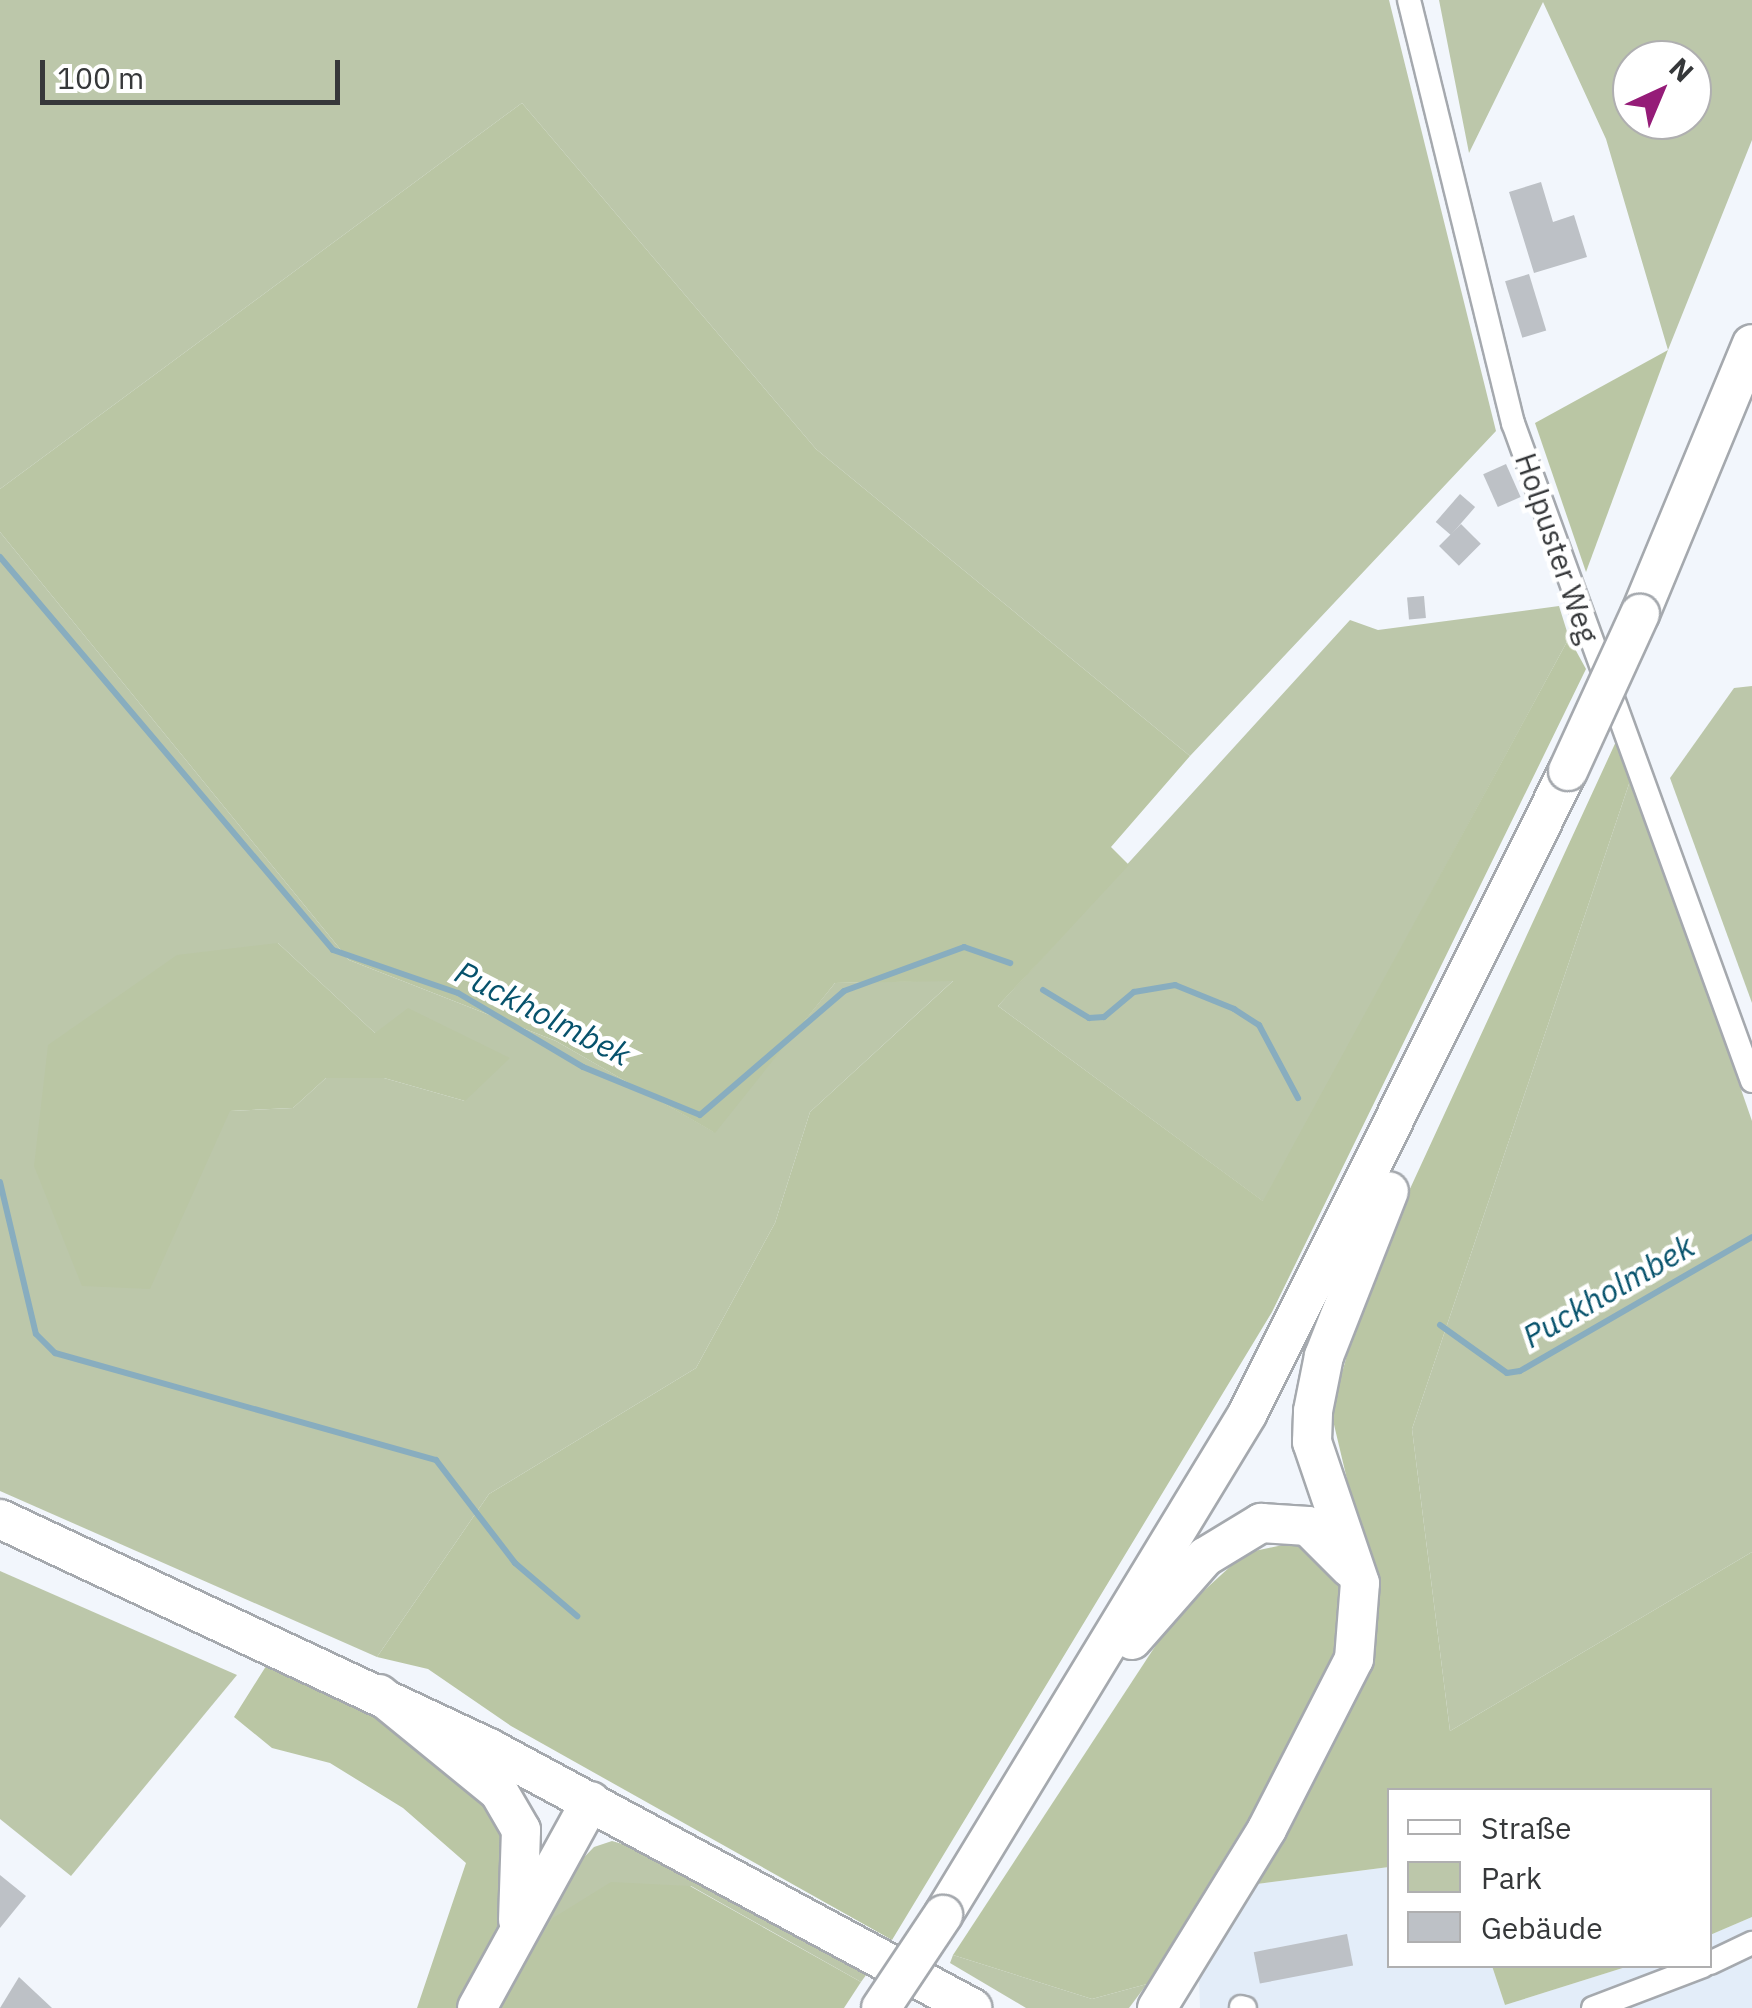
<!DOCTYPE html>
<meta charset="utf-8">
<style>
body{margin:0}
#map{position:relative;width:1752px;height:2008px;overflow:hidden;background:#f2f6fc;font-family:"IBM Plex Sans",sans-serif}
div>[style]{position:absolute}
.built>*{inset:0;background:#e3edf9}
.green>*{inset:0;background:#bcc7aa}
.forest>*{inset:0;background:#bac6a4}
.stream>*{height:6px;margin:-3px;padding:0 3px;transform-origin:3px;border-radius:3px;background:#88adbf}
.building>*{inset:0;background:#bdc1c6;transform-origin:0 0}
.roads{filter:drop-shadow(2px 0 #a5a9ae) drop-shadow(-2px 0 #a5a9ae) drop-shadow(0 2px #a5a9ae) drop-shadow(0 -2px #a5a9ae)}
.minor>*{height:22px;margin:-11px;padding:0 11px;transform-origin:11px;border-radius:11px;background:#fff}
.primary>*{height:38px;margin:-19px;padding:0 19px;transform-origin:19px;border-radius:19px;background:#fff}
.trunk>*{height:38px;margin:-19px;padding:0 19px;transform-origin:19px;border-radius:19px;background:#fff}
.bridges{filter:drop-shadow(2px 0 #a5a9ae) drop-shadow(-2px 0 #a5a9ae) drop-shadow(0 2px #a5a9ae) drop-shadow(0 -2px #a5a9ae)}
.trunk-bridge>*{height:38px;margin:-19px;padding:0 19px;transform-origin:19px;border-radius:19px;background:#fff}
span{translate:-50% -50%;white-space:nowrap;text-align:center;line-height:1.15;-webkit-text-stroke:9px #fff;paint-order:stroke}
.street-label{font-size:30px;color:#36383a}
.water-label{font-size:32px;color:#06526c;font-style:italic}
.legend{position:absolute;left:1387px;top:1788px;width:325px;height:180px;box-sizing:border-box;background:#fff;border:2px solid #afafb0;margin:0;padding:12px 18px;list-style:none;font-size:30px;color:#36383a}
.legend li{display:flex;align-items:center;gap:20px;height:50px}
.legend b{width:50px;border:2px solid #afafb0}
.north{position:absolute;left:1612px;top:40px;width:100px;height:100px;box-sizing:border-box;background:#fff;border:2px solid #afafb0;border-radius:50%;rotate:44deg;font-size:28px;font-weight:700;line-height:40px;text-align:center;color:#36383a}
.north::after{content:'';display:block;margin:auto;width:35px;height:45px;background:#951c78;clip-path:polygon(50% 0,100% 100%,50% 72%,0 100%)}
.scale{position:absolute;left:40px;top:60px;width:300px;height:45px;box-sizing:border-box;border:5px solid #36383a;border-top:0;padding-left:12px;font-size:30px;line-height:35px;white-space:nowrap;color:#36383a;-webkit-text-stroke:8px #fff;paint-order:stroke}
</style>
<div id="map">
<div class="built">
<i style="clip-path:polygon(1389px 1867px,1390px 1966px,1492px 1966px,1505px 2005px,1629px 1966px,1710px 1966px,1710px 1935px,1752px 1917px,1752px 2008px,1200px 2008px,1199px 1979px,1257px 1884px)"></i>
</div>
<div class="green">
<i style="clip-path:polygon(0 0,1389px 0,1496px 431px,1190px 756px,816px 449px,522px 103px,0 489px)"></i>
<i style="clip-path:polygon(evenodd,1439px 0,1752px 0,1752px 140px,1668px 350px,1606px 139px,1543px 2px,1469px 153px,1439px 0,1632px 60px,1692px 60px,1692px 120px,1632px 120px,1632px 60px)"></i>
<i style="clip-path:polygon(evenodd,0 532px,349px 960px,556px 1041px,714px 1132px,835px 983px,954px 980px,810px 1112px,775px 1223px,696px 1368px,489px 1494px,377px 1657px,0 1491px,0 532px,278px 943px,375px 1033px,465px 1101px,384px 1078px,326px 1078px,293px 1108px,230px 1111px,278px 943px)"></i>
<i style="clip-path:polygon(1559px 606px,1569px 638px,1264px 1202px,998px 1006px,1350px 620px,1378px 630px)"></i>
<i style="clip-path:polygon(1752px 686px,1752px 1003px,1670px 778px,1734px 688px)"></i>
<i style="clip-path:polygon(1632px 775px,1752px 1121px,1752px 1552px,1450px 1731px,1412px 1429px)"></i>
<i style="clip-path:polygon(0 1571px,237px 1675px,71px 1876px,0 1819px)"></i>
<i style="clip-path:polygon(612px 1841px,651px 1852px,869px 1971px,861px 1982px,691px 1886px,494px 2008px,562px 1880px,594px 1847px)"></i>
<i style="clip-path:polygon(953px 1955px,1092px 1999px,1147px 1984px,1129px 2008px,1026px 2008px,950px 1963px)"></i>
</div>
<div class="forest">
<i style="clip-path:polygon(522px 103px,816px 449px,1190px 756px,1111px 847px,1129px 865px,998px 1006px,1263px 1201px,1569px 638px,1586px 669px,1272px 1312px,892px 1940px,511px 1726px,428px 1669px,377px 1657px,489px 1494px,696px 1368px,775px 1223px,810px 1112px,953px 981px,835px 983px,715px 1133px,556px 1041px,349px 960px,0 532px,0 489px)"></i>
<i style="clip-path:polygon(1668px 350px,1586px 572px,1535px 423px)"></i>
<i style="clip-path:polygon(1619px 735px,1632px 775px,1412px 1429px,1450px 1731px,1752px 1552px,1752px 1917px,1710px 1935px,1710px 1790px,1390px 1790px,1389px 1867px,1257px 1884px,1356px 1698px,1379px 1614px,1331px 1412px,1368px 1280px)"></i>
<i style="clip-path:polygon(278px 943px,375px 1033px,408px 1008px,510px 1058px,465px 1101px,384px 1078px,326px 1078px,293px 1108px,230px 1111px,150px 1289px,82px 1286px,34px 1166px,48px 1045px,177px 955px)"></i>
<i style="clip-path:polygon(1306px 1540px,1337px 1565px,1347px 1600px,1335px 1678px,1147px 1984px,1092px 1999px,953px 1955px,1173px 1619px,1245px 1553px)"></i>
<i style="clip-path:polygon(268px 1663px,392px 1725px,484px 1803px,507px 1837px,501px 1918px,464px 2008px,417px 2008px,466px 1863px,403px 1808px,330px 1763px,272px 1748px,234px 1717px)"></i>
<i style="clip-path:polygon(611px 1882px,690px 1886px,861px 1982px,844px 2008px,494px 2008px,553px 1918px)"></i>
<i style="clip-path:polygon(1492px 1966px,1629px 1966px,1505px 2005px)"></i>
</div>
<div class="stream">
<i style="left:0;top:557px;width:515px;rotate:49.72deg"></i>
<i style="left:333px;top:950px;width:132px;rotate:19deg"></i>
<i style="left:458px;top:993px;width:145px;rotate:30.6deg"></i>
<i style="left:583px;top:1067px;width:126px;rotate:22.3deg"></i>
<i style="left:700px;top:1115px;width:190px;rotate:-40.7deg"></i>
<i style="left:844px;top:991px;width:128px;rotate:-20.1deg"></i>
<i style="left:964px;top:947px;width:49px;rotate:19.2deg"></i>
<i style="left:1043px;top:990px;width:54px;rotate:31.3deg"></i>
<i style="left:1089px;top:1018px;width:15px;rotate:-4deg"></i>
<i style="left:1104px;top:1017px;width:39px;rotate:-40deg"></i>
<i style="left:1134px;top:992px;width:42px;rotate:-9.7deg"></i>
<i style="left:1175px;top:985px;width:64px;rotate:22.1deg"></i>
<i style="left:1234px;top:1009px;width:30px;rotate:33deg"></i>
<i style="left:1259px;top:1025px;width:83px;rotate:61.9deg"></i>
<i style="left:0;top:1182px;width:156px;rotate:76.7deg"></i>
<i style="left:36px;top:1334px;width:27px;rotate:45deg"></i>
<i style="left:55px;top:1353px;width:396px;rotate:15.7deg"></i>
<i style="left:436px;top:1460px;width:130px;rotate:52.5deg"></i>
<i style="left:515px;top:1563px;width:82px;rotate:40.5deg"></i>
<i style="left:1440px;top:1325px;width:82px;rotate:35.6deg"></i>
<i style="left:1507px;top:1373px;width:13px;rotate:-9deg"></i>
<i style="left:1520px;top:1371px;width:268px;rotate:-30deg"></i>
</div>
<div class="building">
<i style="clip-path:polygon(1541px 182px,1553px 222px,1574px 215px,1587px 257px,1534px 273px,1509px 192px)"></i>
<i style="left:1529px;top:274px;width:59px;height:25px;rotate:73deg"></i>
<i style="left:1506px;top:464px;width:36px;height:25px;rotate:66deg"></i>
<i style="left:1460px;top:494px;width:20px;height:37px;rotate:41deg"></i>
<i style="left:1461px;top:524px;width:28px;height:31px;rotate:45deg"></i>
<i style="left:1424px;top:596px;width:22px;height:17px;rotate:85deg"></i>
<i style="clip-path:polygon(0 1875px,26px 1896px,0 1928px)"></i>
<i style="left:1347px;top:1934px;width:32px;height:95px;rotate:79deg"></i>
<i style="clip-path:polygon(19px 1977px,52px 2008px,0 2008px)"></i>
</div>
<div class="roads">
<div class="minor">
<i style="left:1409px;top:0;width:436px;rotate:76.2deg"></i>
<i style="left:1513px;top:423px;width:700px;rotate:70.04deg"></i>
<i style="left:1710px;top:1963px;width:47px;rotate:-25.5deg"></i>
<i style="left:1241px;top:2007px;width:4px;rotate:14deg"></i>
<i style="left:1593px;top:2008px;width:118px;rotate:-20.9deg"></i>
</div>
<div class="primary">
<i style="left:0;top:1519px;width:540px;rotate:25.09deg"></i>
<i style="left:489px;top:1748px;width:549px;rotate:28.29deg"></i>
</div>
<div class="trunk">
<i style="left:1640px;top:614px;width:292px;rotate:-67.5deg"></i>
<i style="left:1132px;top:1640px;width:111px;rotate:-48.7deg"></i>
<i style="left:1205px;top:1557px;width:66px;rotate:-31.3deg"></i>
<i style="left:1261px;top:1523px;width:47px;rotate:3.7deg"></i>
<i style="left:1308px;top:1526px;width:59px;rotate:45deg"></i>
<i style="left:379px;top:1694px;width:155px;rotate:39.2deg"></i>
<i style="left:499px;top:1792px;width:44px;rotate:59.9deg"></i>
<i style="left:521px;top:1830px;width:90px;rotate:91.9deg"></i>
<i style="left:943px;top:1915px;width:587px;rotate:-58.72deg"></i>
<i style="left:1248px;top:1413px;width:717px;rotate:-63.51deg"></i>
<i style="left:477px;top:2008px;width:236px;rotate:-61.2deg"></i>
<i style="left:1157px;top:2008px;width:210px;rotate:-58.4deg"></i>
<i style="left:1267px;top:1829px;width:191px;rotate:-62.9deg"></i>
<i style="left:1354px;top:1659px;width:76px;rotate:-85.5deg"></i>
<i style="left:1360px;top:1583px;width:149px;rotate:-108.8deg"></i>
<i style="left:1312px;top:1442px;width:31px;rotate:-88deg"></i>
<i style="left:1313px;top:1411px;width:56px;rotate:-78.7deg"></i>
<i style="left:1324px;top:1356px;width:177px;rotate:-68.5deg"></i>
</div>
</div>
<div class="bridges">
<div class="trunk-bridge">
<i style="left:1568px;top:771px;width:173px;rotate:-65.4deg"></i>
<i style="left:881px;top:2008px;width:112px;rotate:-56.3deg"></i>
</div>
</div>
<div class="street-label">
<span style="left:1557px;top:548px;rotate:71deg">Holpuster Weg</span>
</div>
<div class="water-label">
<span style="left:543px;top:1013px;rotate:27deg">Puckholmbek</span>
<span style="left:1608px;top:1291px;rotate:-30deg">Puckholmbek</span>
</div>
<ul class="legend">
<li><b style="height:12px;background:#fff"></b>Straße</li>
<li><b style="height:28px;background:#bcc7aa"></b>Park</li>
<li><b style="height:28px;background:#bdc1c6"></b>Gebäude</li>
</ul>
<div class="north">N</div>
<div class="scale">100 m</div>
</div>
